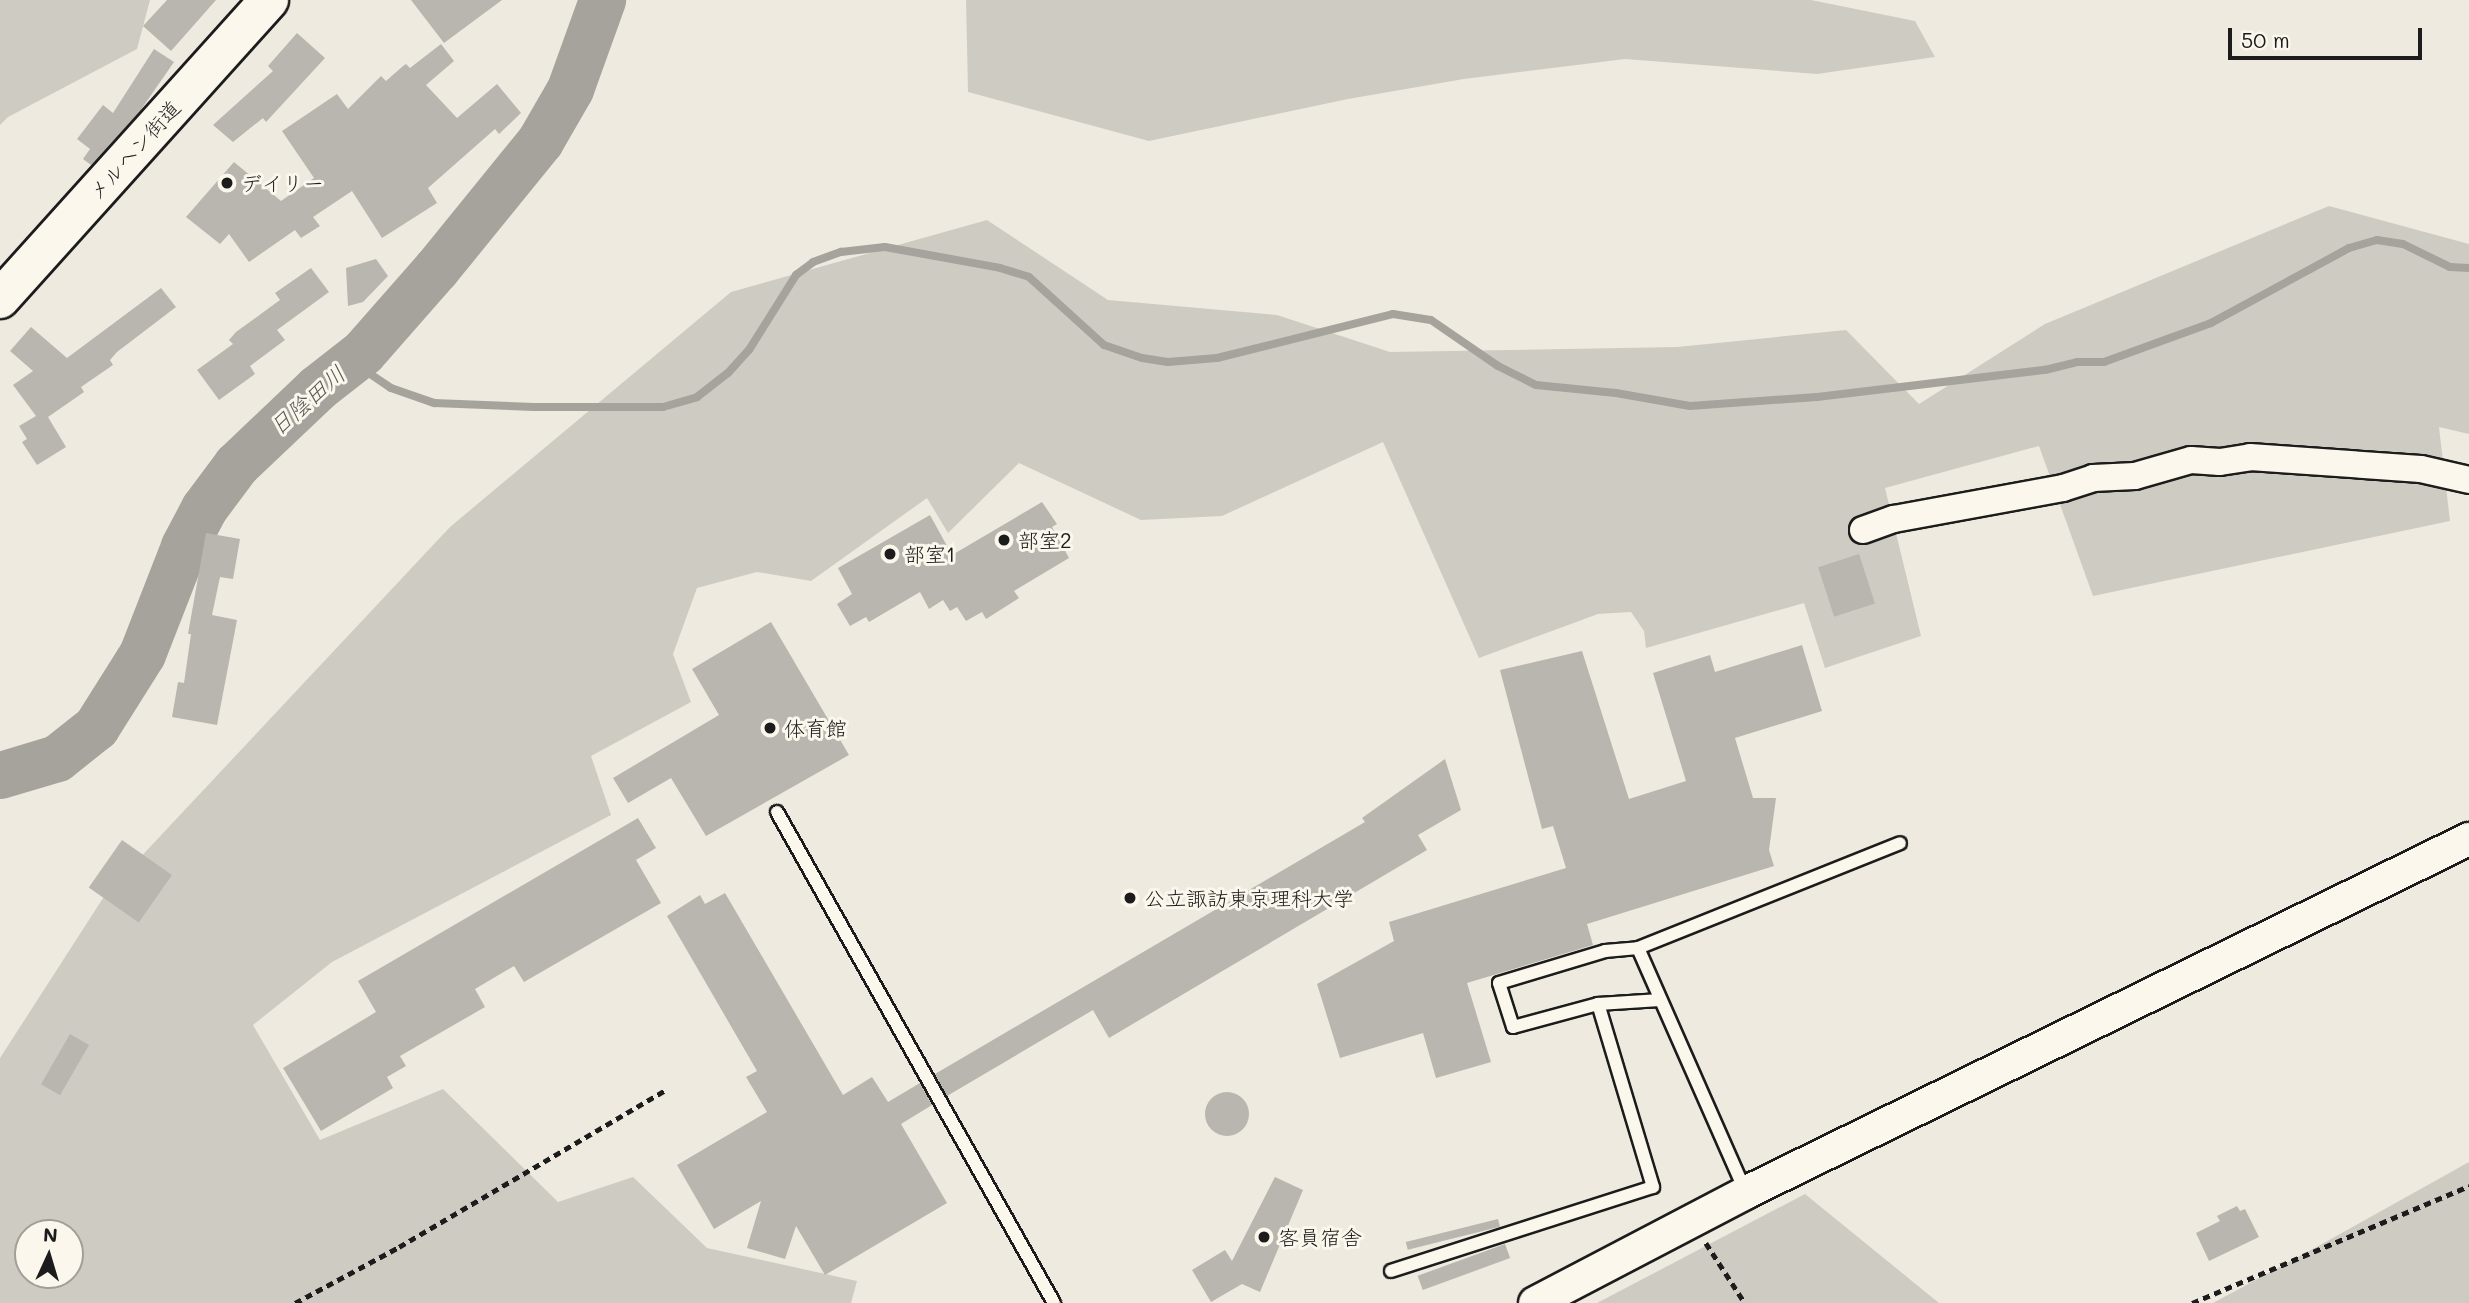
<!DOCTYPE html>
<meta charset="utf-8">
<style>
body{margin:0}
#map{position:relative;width:2469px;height:1303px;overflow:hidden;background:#eeeadf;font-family:Mali,"Klee One",sans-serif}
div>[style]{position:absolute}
.green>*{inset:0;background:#ceccc2}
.stream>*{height:8px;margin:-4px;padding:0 4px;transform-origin:4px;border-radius:4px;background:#a6a39d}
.river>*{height:47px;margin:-23.5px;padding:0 23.5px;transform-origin:23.5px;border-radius:23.5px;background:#a6a39d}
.building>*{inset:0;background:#b9b6af;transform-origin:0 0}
.round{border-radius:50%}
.path>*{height:4.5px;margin-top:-2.25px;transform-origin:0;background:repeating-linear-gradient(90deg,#1c1c1c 0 7px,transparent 0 12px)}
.roads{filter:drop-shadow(2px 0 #1c1c1c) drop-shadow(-2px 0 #1c1c1c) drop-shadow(0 2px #1c1c1c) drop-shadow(0 -2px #1c1c1c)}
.service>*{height:12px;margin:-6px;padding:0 6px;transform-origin:6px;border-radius:6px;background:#fbf7ec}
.minor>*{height:26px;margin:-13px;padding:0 13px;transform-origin:13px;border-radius:13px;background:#fbf7ec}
.tertiary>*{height:32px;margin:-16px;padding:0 16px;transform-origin:16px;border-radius:16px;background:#fbf7ec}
.trunk>*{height:38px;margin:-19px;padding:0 19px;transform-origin:19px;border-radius:19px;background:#fbf7ec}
.dots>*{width:19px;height:19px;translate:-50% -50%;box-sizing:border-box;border:4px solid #fbf7ec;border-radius:50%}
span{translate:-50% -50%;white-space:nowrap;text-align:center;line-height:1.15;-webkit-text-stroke:6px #fbf7ec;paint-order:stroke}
.street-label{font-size:21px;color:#1c1c1c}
.poi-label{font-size:21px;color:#1c1c1c}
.left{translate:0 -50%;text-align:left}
.water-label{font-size:23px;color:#5a5956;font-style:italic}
.north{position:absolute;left:14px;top:1219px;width:70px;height:70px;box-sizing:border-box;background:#fbf7ec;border:2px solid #a29f99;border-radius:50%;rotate:4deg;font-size:19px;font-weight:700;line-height:28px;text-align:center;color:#1c1c1c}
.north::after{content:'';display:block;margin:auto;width:24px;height:32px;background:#1c1c1c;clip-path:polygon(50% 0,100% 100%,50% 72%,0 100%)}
.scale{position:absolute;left:2228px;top:28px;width:194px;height:32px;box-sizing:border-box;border:4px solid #1c1c1c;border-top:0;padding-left:9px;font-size:21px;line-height:24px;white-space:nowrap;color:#1c1c1c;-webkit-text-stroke:5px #fbf7ec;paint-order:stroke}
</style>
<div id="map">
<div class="green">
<i style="clip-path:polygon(0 0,150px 0,137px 49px,8px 117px,0 125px)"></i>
<i style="clip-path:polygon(966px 0,1811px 0,1915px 21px,1935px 57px,1817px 74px,1625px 59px,1464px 79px,1348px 99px,1149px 141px,968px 92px)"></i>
<i style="clip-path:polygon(evenodd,2329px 206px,2469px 244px,2469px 434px,2439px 427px,2450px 521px,2093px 596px,2039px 446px,1885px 488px,1921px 636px,1825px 668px,1804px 603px,1646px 648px,1644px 631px,1631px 612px,1598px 614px,1479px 658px,1383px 442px,1222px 516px,1141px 520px,1019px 463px,948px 533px,927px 498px,811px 581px,757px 572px,697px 588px,673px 654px,691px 702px,591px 756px,611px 815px,332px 962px,253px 1025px,320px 1140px,443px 1089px,558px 1202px,633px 1177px,707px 1248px,857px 1281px,851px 1303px,0 1303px,0 1058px,105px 895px,450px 527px,731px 292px,987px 220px,1108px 300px,1277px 315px,1390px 352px,1677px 347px,1846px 330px,1919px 404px,2045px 324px,2329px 206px,28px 1233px,70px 1233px,70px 1275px,28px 1275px,28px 1233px)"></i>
<i style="clip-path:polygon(2469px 1162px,2469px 1303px,2213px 1303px,2322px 1244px)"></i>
<i style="clip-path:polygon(1805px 1194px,1939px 1303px,1597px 1303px)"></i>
</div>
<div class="stream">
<i style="left:351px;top:361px;width:48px;rotate:34deg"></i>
<i style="left:391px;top:388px;width:46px;rotate:19.2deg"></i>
<i style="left:434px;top:403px;width:100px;rotate:2.3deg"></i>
<i style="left:534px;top:407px;width:129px"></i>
<i style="left:663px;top:407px;width:35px;rotate:-16deg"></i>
<i style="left:697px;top:397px;width:39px;rotate:-38deg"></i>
<i style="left:728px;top:373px;width:31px;rotate:-48deg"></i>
<i style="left:749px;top:350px;width:89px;rotate:-57.9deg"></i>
<i style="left:796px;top:275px;width:21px;rotate:-37deg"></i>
<i style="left:813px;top:262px;width:30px;rotate:-20deg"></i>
<i style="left:841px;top:252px;width:44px;rotate:-6.5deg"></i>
<i style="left:885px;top:247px;width:117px;rotate:10.3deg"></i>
<i style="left:1000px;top:268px;width:30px;rotate:17deg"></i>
<i style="left:1029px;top:277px;width:101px;rotate:42.2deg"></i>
<i style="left:1104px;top:345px;width:40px;rotate:18.9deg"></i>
<i style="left:1142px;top:358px;width:26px;rotate:9deg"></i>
<i style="left:1168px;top:362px;width:49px;rotate:-4.7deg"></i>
<i style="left:1217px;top:358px;width:181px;rotate:-14deg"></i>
<i style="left:1393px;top:314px;width:38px;rotate:9deg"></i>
<i style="left:1431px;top:320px;width:81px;rotate:34.5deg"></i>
<i style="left:1498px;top:366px;width:42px;rotate:26.6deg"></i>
<i style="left:1536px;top:385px;width:80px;rotate:5.7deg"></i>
<i style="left:1616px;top:393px;width:75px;rotate:10deg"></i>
<i style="left:1690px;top:406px;width:127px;rotate:-4.1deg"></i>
<i style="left:1817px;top:397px;width:230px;rotate:-6.8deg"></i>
<i style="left:2045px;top:370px;width:33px;rotate:-14deg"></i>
<i style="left:2077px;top:362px;width:27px"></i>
<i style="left:2104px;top:362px;width:114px;rotate:-20deg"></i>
<i style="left:2211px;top:323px;width:157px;rotate:-28.5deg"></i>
<i style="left:2349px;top:248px;width:29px;rotate:-16deg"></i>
<i style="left:2377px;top:240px;width:26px;rotate:9deg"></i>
<i style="left:2403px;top:244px;width:52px;rotate:26.1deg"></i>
<i style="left:2450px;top:267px;width:19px;rotate:3deg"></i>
</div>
<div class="river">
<i style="left:0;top:775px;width:59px;rotate:-16.6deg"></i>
<i style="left:57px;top:758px;width:50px;rotate:-38.5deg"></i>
<i style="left:96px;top:727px;width:86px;rotate:-57.8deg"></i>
<i style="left:142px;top:654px;width:116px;rotate:-68.7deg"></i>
<i style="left:184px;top:546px;width:43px;rotate:-62.2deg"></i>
<i style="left:204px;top:508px;width:54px;rotate:-53.3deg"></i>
<i style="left:236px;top:465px;width:112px;rotate:-43.5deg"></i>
<i style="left:317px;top:388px;width:58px;rotate:-38deg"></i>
<i style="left:363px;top:352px;width:111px;rotate:-48.7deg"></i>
<i style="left:436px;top:269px;width:165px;rotate:-50.9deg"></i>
<i style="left:540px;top:141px;width:60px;rotate:-60deg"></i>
<i style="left:570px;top:89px;width:95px;rotate:-70.2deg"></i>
</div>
<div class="building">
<i style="clip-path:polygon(167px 0,216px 0,171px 51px,143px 26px)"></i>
<i style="clip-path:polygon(411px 0,502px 0,444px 43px)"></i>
<i style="clip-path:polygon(297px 33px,325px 58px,266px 122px,263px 118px,233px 142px,213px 125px,273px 71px,268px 66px)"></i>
<i style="clip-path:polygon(441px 44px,454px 61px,426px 85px,457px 118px,497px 84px,521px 113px,499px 134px,495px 129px,428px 188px,437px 203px,382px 238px,352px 191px,313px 217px,320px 226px,301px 238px,295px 230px,249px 262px,229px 234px,220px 244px,186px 217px,234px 162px,281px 201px,314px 178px,282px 131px,337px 94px,348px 109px,381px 76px,386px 81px,403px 66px,406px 64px,410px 68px)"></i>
<i style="clip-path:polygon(154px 49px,174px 62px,140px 111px,91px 165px,83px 159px,90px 149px,77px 139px,103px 105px,113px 113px)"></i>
<i style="clip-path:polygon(376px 259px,388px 276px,363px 302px,348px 306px,346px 268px)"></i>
<i style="clip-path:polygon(311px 268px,329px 292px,277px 330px,285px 340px,250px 366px,255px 374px,219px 400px,197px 370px,233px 344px,229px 340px,236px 332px,280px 300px,275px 293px)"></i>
<i style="clip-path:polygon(161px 288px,176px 307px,117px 352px,110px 360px,113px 365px,81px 387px,84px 392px,48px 417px,66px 447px,37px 465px,22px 442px,27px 439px,19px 426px,36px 416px,13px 385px,33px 371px,10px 351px,31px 327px,67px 358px)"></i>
<i style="clip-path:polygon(1042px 502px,1057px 524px,1052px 527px,1069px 558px,1014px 591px,1019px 598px,986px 619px,982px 612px,966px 621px,957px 607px,950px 611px,943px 600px,929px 609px,920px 592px,869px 622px,866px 617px,850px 626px,837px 604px,852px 594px,838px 568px,930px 515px,952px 555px)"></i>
<i style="clip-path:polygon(206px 533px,240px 539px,233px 579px,220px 577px,212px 615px,237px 620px,217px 725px,172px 717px,178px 682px,184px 683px,191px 634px,188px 634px)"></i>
<i style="left:1859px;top:554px;width:52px;height:43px;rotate:72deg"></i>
<i style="clip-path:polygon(771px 622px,849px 755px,706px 836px,671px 778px,628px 803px,613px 778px,719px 715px,692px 669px)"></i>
<i style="clip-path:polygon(1802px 645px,1822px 711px,1735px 738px,1753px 798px,1776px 798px,1769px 850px,1774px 866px,1587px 924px,1593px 945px,1467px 983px,1491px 1062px,1436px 1078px,1423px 1033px,1340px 1058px,1317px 984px,1394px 941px,1389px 922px,1566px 868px,1553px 826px,1542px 829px,1500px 670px,1582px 651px,1629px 799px,1686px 781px,1653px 673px,1710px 655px,1715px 672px)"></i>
<i style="clip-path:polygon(1445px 759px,1461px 810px,1418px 835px,1427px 850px,1109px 1038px,1093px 1010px,947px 1096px,935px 1074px,1365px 822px,1362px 818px)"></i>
<i style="clip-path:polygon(638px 818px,656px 848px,636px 860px,661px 903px,524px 982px,514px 966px,475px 989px,485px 1007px,400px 1056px,406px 1066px,387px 1077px,393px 1088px,321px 1131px,283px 1068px,376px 1012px,358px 981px)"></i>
<i style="left:122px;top:840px;width:61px;height:58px;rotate:35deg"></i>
<i style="clip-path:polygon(725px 893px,843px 1095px,872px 1077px,888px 1102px,920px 1083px,932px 1105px,901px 1124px,947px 1203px,825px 1275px,796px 1226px,785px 1259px,747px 1248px,761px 1201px,714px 1229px,677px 1165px,767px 1112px,746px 1077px,757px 1071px,667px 916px,700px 895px,705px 904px)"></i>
<i style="left:70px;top:1034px;width:22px;height:58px;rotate:30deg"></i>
<i class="round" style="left:1205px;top:1092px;width:44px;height:44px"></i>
<i style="clip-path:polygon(1275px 1177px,1303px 1190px,1260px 1292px,1242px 1284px,1211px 1302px,1192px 1270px,1225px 1250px,1232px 1261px)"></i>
<i style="clip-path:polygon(2237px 1206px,2240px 1211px,2245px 1209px,2259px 1237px,2209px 1261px,2196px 1233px,2220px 1221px,2217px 1216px)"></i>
<i style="left:1498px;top:1219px;width:8px;height:95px;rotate:76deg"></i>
<i style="left:1505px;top:1244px;width:15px;height:93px;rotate:70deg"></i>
</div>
<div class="path">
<i style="left:1706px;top:1243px;width:72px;rotate:57deg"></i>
<i style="left:295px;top:1303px;width:118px;rotate:-28.3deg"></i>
<i style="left:399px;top:1247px;width:308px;rotate:-30.5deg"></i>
<i style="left:2192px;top:1303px;width:301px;rotate:-22.9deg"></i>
</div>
<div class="roads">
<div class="service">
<i style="left:777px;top:812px;width:564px;rotate:60.57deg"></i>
<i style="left:1638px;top:948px;width:266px;rotate:66.2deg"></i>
<i style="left:1660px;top:1000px;width:62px;rotate:176.3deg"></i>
<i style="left:1598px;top:1004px;width:88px;rotate:164.9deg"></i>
<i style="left:1513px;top:1027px;width:46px;rotate:-107.7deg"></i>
<i style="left:1499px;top:983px;width:111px;rotate:-16.8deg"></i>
<i style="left:1605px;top:951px;width:33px;rotate:-5deg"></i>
<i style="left:1638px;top:948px;width:282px;rotate:-21.8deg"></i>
<i style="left:1391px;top:1271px;width:275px;rotate:-17.8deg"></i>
<i style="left:1653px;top:1187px;width:191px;rotate:-106.7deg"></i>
</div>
<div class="minor">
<i style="left:1863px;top:530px;width:33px;rotate:-20deg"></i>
<i style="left:1894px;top:519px;width:172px;rotate:-10.4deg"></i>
<i style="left:2063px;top:488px;width:32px;rotate:-18deg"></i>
<i style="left:2093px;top:478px;width:42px;rotate:-2.7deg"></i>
<i style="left:2135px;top:476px;width:58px;rotate:-15.9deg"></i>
<i style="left:2191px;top:460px;width:29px;rotate:4deg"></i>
<i style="left:2220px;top:462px;width:30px;rotate:-9deg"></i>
<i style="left:2250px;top:457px;width:171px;rotate:4deg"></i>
<i style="left:2421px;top:469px;width:49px;rotate:12.9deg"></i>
</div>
<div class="tertiary">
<i style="left:1535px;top:1303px;width:237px;rotate:-27.6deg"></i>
<i style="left:1745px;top:1193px;width:806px;rotate:-26.06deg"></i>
</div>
<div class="trunk">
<i style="left:0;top:299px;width:402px;rotate:-48deg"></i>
</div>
</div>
<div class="dots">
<i style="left:227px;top:183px;background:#1c1c1c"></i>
<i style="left:1004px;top:540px;background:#1c1c1c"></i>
<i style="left:890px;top:554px;background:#1c1c1c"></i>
<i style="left:770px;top:728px;background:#1c1c1c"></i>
<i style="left:1130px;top:898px;background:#1c1c1c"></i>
<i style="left:1264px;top:1237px;background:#1c1c1c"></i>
</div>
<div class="street-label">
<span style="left:134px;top:150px;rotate:-48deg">メルヘン街道</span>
</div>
<div class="poi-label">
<span class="left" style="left:241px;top:183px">デイリー</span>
<span class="left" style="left:1018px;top:540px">部室2</span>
<span class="left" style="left:904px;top:554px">部室1</span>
<span class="left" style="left:784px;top:728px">体育館</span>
<span class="left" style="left:1144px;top:898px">公立諏訪東京理科大学</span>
<span class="left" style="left:1278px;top:1237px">客員宿舎</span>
</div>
<div class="water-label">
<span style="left:307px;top:400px;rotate:-41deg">日陰田川</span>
</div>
<div class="north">N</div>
<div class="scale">50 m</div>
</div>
